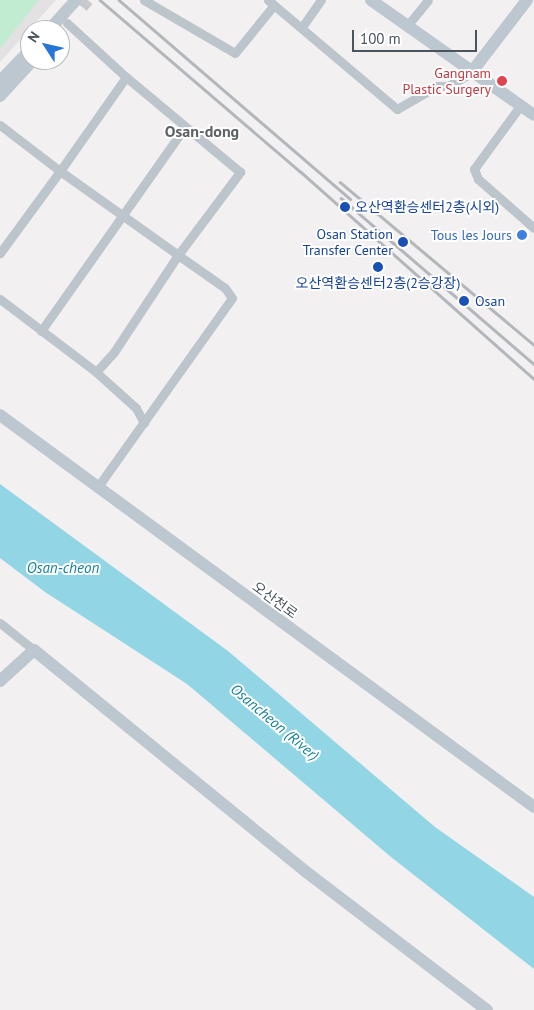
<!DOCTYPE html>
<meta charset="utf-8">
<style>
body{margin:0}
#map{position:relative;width:534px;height:1010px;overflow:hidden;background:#f2f0f0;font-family:"PT Sans","Noto Sans KR",sans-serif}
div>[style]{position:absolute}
.education>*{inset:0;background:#e3e1e1}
.green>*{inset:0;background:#c2ecd2}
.water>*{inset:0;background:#92d6e6}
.secondary-tunnel>*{height:12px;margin-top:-6px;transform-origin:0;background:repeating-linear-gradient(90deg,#c8c9cb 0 12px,transparent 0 18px)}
.street>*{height:9px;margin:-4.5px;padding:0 4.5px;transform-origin:4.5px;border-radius:4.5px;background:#bdc5cc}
.secondary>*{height:12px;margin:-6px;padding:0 6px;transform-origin:6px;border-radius:6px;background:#bdc7d0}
.rail>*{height:2.5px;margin:-1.25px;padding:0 1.25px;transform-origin:1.25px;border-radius:1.25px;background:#b3b6ba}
.dots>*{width:14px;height:14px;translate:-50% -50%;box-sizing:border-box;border:2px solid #fff;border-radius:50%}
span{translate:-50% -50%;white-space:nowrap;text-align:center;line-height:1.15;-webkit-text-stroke:4px #fff;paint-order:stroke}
.health-label{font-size:14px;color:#be3a42}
.right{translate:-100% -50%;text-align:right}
.transit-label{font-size:14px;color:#164399}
.left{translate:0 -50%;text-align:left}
.shop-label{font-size:14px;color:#366cbe}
.street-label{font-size:14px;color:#49545c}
.water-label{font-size:15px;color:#16809b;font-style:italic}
.quarter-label{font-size:16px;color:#5d6165;font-weight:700}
.north{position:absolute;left:20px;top:20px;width:50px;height:50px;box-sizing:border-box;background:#fff;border:1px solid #b6bbbe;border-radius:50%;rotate:305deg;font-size:14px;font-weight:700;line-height:20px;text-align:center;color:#49545c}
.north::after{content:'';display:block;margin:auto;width:18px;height:22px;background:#2675d7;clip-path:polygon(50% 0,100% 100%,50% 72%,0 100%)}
.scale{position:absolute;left:352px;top:30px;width:125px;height:22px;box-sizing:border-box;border:2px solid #49545c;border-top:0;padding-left:6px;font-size:15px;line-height:18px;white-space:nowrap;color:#49545c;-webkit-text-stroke:4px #fff;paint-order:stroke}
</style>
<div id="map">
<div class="education">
<i style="clip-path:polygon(0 0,56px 0,0 62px)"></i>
</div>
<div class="green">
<i style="clip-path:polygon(0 0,39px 0,0 49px)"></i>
</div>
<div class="water">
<i style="clip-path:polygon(0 484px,228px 651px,435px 827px,534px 897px,534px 969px,391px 857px,187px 684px,45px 592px,0 558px)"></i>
</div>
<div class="secondary-tunnel">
<i style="left:82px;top:7px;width:9px;rotate:-49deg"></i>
</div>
<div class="street">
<i style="left:144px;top:0;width:105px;rotate:30.2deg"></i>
<i style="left:235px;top:53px;width:62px;rotate:-50.9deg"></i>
<i style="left:268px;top:0;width:169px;rotate:40.2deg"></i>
<i style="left:397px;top:109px;width:46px;rotate:-29.9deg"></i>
<i style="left:437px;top:86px;width:11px"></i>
<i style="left:448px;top:86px;width:26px;rotate:-29deg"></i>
<i style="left:67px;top:23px;width:80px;rotate:42.5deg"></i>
<i style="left:407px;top:26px;width:33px;rotate:-51deg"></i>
<i style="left:302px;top:27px;width:33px;rotate:-55deg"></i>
<i style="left:520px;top:106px;width:78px;rotate:126.1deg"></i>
<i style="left:474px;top:169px;width:11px;rotate:68deg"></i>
<i style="left:478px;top:179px;width:74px;rotate:41.2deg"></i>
<i style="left:0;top:125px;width:76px;rotate:37.5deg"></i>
<i style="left:60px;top:171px;width:145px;rotate:35.4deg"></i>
<i style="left:178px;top:255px;width:104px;rotate:-53.2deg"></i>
<i style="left:240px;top:172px;width:148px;rotate:-140.2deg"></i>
<i style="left:126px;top:77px;width:115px;rotate:125.1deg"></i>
<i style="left:60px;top:171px;width:102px;rotate:126.2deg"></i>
<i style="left:0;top:299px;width:121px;rotate:37.2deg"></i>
<i style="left:96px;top:372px;width:54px;rotate:42deg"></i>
<i style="left:136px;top:408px;width:17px;rotate:62deg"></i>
<i style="left:41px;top:331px;width:248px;rotate:-54.8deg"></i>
<i style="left:96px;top:372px;width:27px;rotate:-48deg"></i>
<i style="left:114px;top:352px;width:116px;rotate:-56.6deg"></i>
<i style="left:178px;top:255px;width:57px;rotate:35.1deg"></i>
<i style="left:225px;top:288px;width:12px;rotate:55deg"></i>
<i style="left:232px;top:298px;width:233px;rotate:125.4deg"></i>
<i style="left:0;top:623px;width:43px;rotate:38.5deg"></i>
</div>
<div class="secondary">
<i style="left:371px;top:0;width:199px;rotate:35.2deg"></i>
<i style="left:49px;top:30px;width:40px;rotate:-48deg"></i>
<i style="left:471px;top:73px;width:92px;rotate:-52.5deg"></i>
<i style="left:0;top:81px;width:43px;rotate:-45.9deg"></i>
<i style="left:0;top:96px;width:49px;rotate:-47.5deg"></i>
<i style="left:0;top:415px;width:662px;rotate:36.28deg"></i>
<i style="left:0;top:681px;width:46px;rotate:-42.4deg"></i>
<i style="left:34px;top:650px;width:350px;rotate:39.2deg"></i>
<i style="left:305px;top:871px;width:229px;rotate:37.4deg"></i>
</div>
<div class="rail">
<i style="left:100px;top:0;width:265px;rotate:40.6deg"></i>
<i style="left:301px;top:172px;width:312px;rotate:41.6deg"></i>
<i style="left:119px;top:0;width:305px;rotate:40.7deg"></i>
<i style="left:340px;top:182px;width:253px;rotate:40deg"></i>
<i style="left:341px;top:198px;width:255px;rotate:40.7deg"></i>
</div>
<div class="dots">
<i style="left:502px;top:81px;background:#e0444e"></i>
<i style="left:345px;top:207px;background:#1a4fb4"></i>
<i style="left:522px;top:235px;background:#3f7fe0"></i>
<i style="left:403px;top:242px;background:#1a4fb4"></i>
<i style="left:378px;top:267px;background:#1a4fb4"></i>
<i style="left:464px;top:301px;background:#1a4fb4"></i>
</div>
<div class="health-label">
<span class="right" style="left:491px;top:81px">Gangnam<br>Plastic Surgery</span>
</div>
<div class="transit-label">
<span class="left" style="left:355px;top:207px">오산역환승센터2층(시외)</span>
<span class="right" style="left:393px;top:242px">Osan Station<br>Transfer Center</span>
<span style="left:378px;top:283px">오산역환승센터2층(2승강장)</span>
<span class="left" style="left:475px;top:301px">Osan</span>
</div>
<div class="shop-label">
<span class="right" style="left:512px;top:235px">Tous les Jours</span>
</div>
<div class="street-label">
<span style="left:275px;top:600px;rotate:36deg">오산천로</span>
</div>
<div class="water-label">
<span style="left:63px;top:568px">Osan-cheon</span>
<span style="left:275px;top:722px;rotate:40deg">Osancheon (River)</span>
</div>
<div class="quarter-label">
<span style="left:202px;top:131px">Osan-dong</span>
</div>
<div class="north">N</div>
<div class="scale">100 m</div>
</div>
